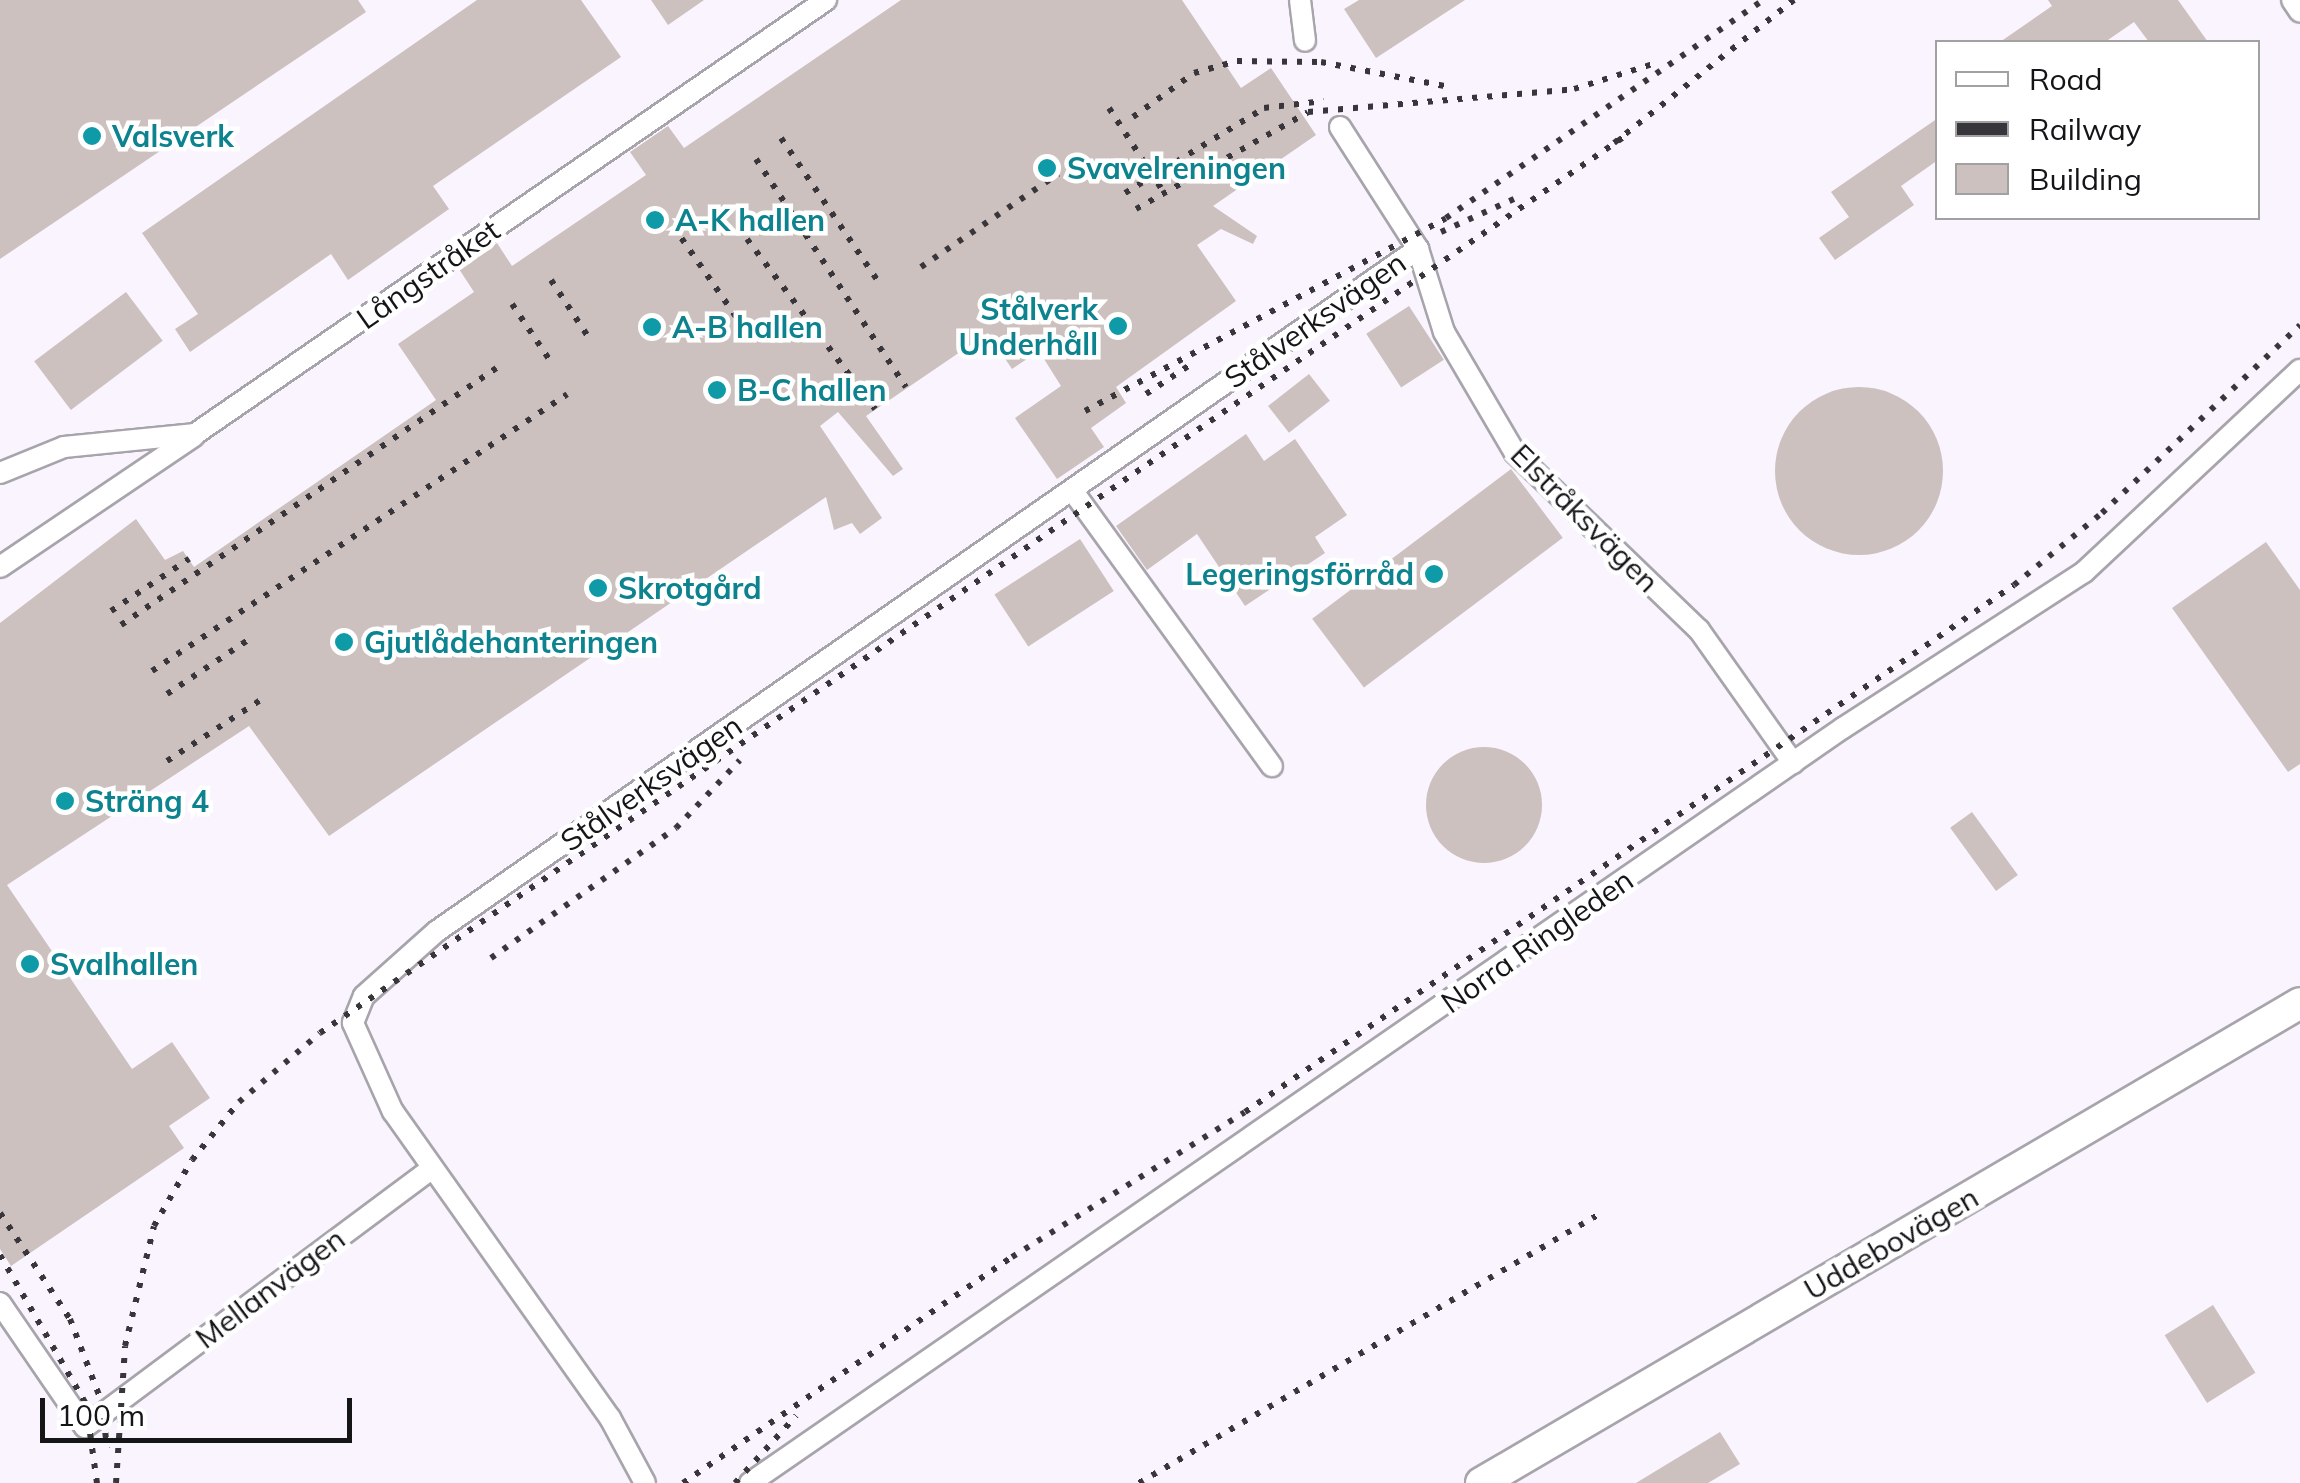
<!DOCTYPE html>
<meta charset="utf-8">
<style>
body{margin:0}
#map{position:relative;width:2300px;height:1483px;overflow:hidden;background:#f9f4fd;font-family:Mulish,sans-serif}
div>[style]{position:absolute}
.building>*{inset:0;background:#ccc1bf;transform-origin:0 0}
.round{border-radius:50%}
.roads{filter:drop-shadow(2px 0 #a8a4ac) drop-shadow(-2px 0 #a8a4ac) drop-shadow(0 2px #a8a4ac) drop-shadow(0 -2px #a8a4ac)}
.street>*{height:20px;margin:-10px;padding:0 10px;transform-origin:10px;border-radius:10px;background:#fff}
.secondary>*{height:30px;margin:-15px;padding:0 15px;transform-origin:15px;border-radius:15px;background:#fff}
.rail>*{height:6px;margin-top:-3px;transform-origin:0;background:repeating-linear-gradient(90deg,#38363a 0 5px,transparent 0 15px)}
.dots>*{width:28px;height:28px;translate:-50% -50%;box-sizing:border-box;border:5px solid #fff;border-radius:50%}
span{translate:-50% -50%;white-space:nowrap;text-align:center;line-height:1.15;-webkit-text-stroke:9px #fff;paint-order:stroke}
.culture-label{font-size:30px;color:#0d838f;font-weight:700}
.left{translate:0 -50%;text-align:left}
.right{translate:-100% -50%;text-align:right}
.street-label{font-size:30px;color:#151417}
.legend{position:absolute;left:1935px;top:40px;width:325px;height:180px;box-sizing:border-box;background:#fff;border:2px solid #a1a1a2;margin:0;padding:12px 18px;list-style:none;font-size:30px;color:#151417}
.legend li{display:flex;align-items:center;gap:20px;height:50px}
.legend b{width:50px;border:2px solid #a1a1a2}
.scale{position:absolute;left:40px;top:1398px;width:312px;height:45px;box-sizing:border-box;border:5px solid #151417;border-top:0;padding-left:12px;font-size:30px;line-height:35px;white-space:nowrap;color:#151417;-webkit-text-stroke:8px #fff;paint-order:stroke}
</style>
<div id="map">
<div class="building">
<i style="clip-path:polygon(0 0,358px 0,366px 12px,0 259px)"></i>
<i style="clip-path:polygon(477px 0,581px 0,621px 57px,433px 186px,449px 209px,348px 280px,331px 254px,190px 352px,175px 329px,198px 314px,142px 233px)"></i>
<i style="clip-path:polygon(651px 0,704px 0,668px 25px)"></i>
<i style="clip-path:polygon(901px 0,1182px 0,1241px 88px,1271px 68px,1316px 135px,1213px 206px,1257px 236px,1253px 244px,1221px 229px,1197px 245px,1236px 301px,1116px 387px,1126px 403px,1091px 428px,1104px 447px,1057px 479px,1015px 418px,1061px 386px,1039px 351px,1012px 369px,988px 333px,866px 416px,903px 469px,893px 476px,838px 412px,820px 426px,882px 518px,860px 534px,852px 523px,834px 530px,826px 497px,329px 836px,249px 726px,7px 885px,132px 1069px,172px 1042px,210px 1098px,169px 1126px,184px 1148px,11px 1266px,0 1249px,0 623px,136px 519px,165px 560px,183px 551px,194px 567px,436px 400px,398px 344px,474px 292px,459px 269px,497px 243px,512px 266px,646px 175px,630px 152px,668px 126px,684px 148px)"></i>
<i style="clip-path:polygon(1359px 0,1465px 0,1376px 58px,1344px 9px)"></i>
<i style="clip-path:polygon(2048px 0,2178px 0,2208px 42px,2149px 42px,2134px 22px,2105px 42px,2000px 42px,2052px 6px)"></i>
<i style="clip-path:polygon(1938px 118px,1938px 160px,1901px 186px,1914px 205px,1835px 260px,1819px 238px,1849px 217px,1831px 192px)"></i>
<i style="left:126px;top:292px;width:61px;height:115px;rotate:53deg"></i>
<i style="left:1409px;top:306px;width:64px;height:51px;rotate:57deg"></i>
<i style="left:1309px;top:374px;width:34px;height:52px;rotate:52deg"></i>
<i class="round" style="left:1775px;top:387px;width:168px;height:168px"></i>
<i style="clip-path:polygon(1246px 434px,1264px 461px,1295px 439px,1347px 515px,1315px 537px,1325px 553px,1245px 606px,1197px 534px,1147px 570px,1116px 526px)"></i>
<i style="left:1511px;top:469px;width:86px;height:249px;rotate:53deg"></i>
<i style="left:1080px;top:539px;width:62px;height:102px;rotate:57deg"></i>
<i style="clip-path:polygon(2266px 542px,2300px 590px,2300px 764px,2288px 772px,2172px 608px)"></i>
<i class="round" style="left:1426px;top:747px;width:116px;height:116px"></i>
<i style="left:1972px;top:812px;width:78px;height:27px;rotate:54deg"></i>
<i style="left:2213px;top:1305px;width:80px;height:57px;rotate:58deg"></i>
<i style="clip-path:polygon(1720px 1432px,1740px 1464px,1708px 1483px,1636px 1483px)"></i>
</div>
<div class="roads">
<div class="street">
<i style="left:1300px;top:0;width:41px;rotate:83deg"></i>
<i style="left:2292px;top:0;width:14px;rotate:56deg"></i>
<i style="left:1340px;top:127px;width:145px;rotate:57.4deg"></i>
<i style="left:1418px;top:249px;width:87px;rotate:72.6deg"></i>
<i style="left:1444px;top:332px;width:140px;rotate:59.6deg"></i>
<i style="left:1515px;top:453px;width:255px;rotate:43.9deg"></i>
<i style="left:1699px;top:630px;width:163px;rotate:54.7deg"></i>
<i style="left:0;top:473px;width:69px;rotate:-22.1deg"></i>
<i style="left:64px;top:447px;width:132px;rotate:-5.7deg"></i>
<i style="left:195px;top:434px;width:766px;rotate:-34.52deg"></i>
<i style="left:1072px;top:490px;width:341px;rotate:54.1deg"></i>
<i style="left:0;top:567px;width:234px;rotate:-34deg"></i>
<i style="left:0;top:1303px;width:150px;rotate:55.6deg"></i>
<i style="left:85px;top:1427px;width:433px;rotate:-36.7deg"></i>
<i style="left:645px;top:1483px;width:74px;rotate:-118.3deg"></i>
<i style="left:610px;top:1418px;width:375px;rotate:-125.3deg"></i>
<i style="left:393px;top:1112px;width:98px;rotate:-114.2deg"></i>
<i style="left:353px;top:1023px;width:29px;rotate:-68deg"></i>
<i style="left:364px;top:996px;width:98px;rotate:-41.7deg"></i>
<i style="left:437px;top:931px;width:1195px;rotate:-34.81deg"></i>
<i style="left:750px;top:1483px;width:1328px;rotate:-34.64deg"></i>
<i style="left:1843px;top:728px;width:287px;rotate:-32.9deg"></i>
<i style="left:2084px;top:572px;width:296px;rotate:-43.1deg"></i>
</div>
<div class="secondary">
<i style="left:1481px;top:1483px;width:949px;rotate:-30.37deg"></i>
</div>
</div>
<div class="rail">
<i style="left:1109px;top:108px;width:95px;rotate:57deg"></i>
<i style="left:1133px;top:117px;width:75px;rotate:-35.8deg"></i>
<i style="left:1194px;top:73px;width:45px;rotate:-15.6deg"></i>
<i style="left:1237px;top:61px;width:84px;rotate:0.7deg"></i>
<i style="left:1321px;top:62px;width:131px;rotate:11deg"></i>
<i style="left:781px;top:138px;width:175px;rotate:55.9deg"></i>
<i style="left:1614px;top:143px;width:230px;rotate:-38.5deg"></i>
<i style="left:756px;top:159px;width:273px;rotate:56.7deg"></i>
<i style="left:1125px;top:193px;width:163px;rotate:-31.4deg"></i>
<i style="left:1264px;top:108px;width:60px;rotate:-6.7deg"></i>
<i style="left:1136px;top:209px;width:197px;rotate:-29.4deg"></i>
<i style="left:1308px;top:112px;width:267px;rotate:-4.9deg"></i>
<i style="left:1574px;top:89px;width:86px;rotate:-17.6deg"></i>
<i style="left:673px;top:226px;width:112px;rotate:55.2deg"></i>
<i style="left:1441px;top:232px;width:80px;rotate:-24.3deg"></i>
<i style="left:747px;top:239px;width:213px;rotate:53deg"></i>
<i style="left:921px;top:267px;width:166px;rotate:-34.2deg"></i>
<i style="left:551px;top:280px;width:69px;rotate:56.8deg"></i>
<i style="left:512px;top:304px;width:70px;rotate:56.1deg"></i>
<i style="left:1146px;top:394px;width:53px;rotate:-33.4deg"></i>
<i style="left:1085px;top:411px;width:409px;rotate:-28.1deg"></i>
<i style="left:1446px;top:218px;width:385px;rotate:-34.5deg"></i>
<i style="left:111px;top:611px;width:94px;rotate:-33.7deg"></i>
<i style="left:121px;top:625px;width:455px;rotate:-34.4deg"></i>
<i style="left:152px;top:671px;width:499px;rotate:-33.7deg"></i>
<i style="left:167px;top:694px;width:101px;rotate:-33.7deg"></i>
<i style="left:167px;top:761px;width:113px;rotate:-33.1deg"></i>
<i style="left:491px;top:958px;width:226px;rotate:-35.1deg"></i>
<i style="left:676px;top:828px;width:93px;rotate:-46.7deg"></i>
<i style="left:0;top:1213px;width:127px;rotate:56.6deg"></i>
<i style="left:70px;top:1319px;width:90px;rotate:69.1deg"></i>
<i style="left:102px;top:1403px;width:45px;rotate:83.7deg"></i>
<i style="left:0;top:1255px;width:172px;rotate:60deg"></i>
<i style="left:86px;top:1404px;width:80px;rotate:82.1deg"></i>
<i style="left:116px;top:1483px;width:137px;rotate:-86.2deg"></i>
<i style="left:125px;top:1346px;width:123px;rotate:-76.4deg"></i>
<i style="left:154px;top:1226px;width:76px;rotate:-60.1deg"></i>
<i style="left:192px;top:1160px;width:75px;rotate:-51deg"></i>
<i style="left:239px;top:1102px;width:106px;rotate:-40.4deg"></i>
<i style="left:320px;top:1033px;width:1584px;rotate:-34.5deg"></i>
<i style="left:683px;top:1483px;width:399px;rotate:-34.5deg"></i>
<i style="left:1012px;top:1257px;width:274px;rotate:-31.9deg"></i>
<i style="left:1245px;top:1112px;width:932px;rotate:-34.42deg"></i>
<i style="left:2014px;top:585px;width:114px;rotate:-39.3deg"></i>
<i style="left:2102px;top:513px;width:273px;rotate:-43.5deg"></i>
<i style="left:735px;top:1483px;width:91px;rotate:-47.7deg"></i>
<i style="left:1139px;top:1483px;width:529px;rotate:-30.3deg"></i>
</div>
<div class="dots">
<i style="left:92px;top:136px;background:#0f9aa8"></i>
<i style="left:1047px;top:168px;background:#0f9aa8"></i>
<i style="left:655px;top:220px;background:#0f9aa8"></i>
<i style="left:1118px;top:326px;background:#0f9aa8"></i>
<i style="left:652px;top:327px;background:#0f9aa8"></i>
<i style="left:717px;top:390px;background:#0f9aa8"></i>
<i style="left:1434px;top:574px;background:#0f9aa8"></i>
<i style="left:598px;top:588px;background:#0f9aa8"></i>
<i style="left:344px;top:642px;background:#0f9aa8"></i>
<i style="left:65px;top:801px;background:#0f9aa8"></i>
<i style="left:30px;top:964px;background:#0f9aa8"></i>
</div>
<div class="culture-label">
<span class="left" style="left:112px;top:136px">Valsverk</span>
<span class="left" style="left:1067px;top:168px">Svavelreningen</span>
<span class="left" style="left:675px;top:220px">A-K hallen</span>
<span class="right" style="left:1098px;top:326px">Stålverk<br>Underhåll</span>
<span class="left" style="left:672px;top:327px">A-B hallen</span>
<span class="left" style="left:737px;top:390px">B-C hallen</span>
<span class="right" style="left:1414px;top:574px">Legeringsförråd</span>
<span class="left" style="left:618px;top:588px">Skrotgård</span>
<span class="left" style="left:364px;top:642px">Gjutlådehanteringen</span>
<span class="left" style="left:85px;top:801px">Sträng 4</span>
<span class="left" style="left:50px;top:964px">Svalhallen</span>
</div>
<div class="street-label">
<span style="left:428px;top:274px;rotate:-35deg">Långstråket</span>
<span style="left:1315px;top:320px;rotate:-35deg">Stålverksvägen</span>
<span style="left:1585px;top:518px;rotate:45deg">Elstråksvägen</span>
<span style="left:651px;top:783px;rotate:-35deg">Stålverksvägen</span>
<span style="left:1537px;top:941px;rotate:-35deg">Norra Ringleden</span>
<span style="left:1891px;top:1243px;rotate:-30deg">Uddebovägen</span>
<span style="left:270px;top:1288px;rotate:-37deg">Mellanvägen</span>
</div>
<ul class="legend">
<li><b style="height:12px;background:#fff"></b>Road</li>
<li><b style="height:12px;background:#38363a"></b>Railway</li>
<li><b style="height:28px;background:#ccc1bf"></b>Building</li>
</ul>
<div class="scale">100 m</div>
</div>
